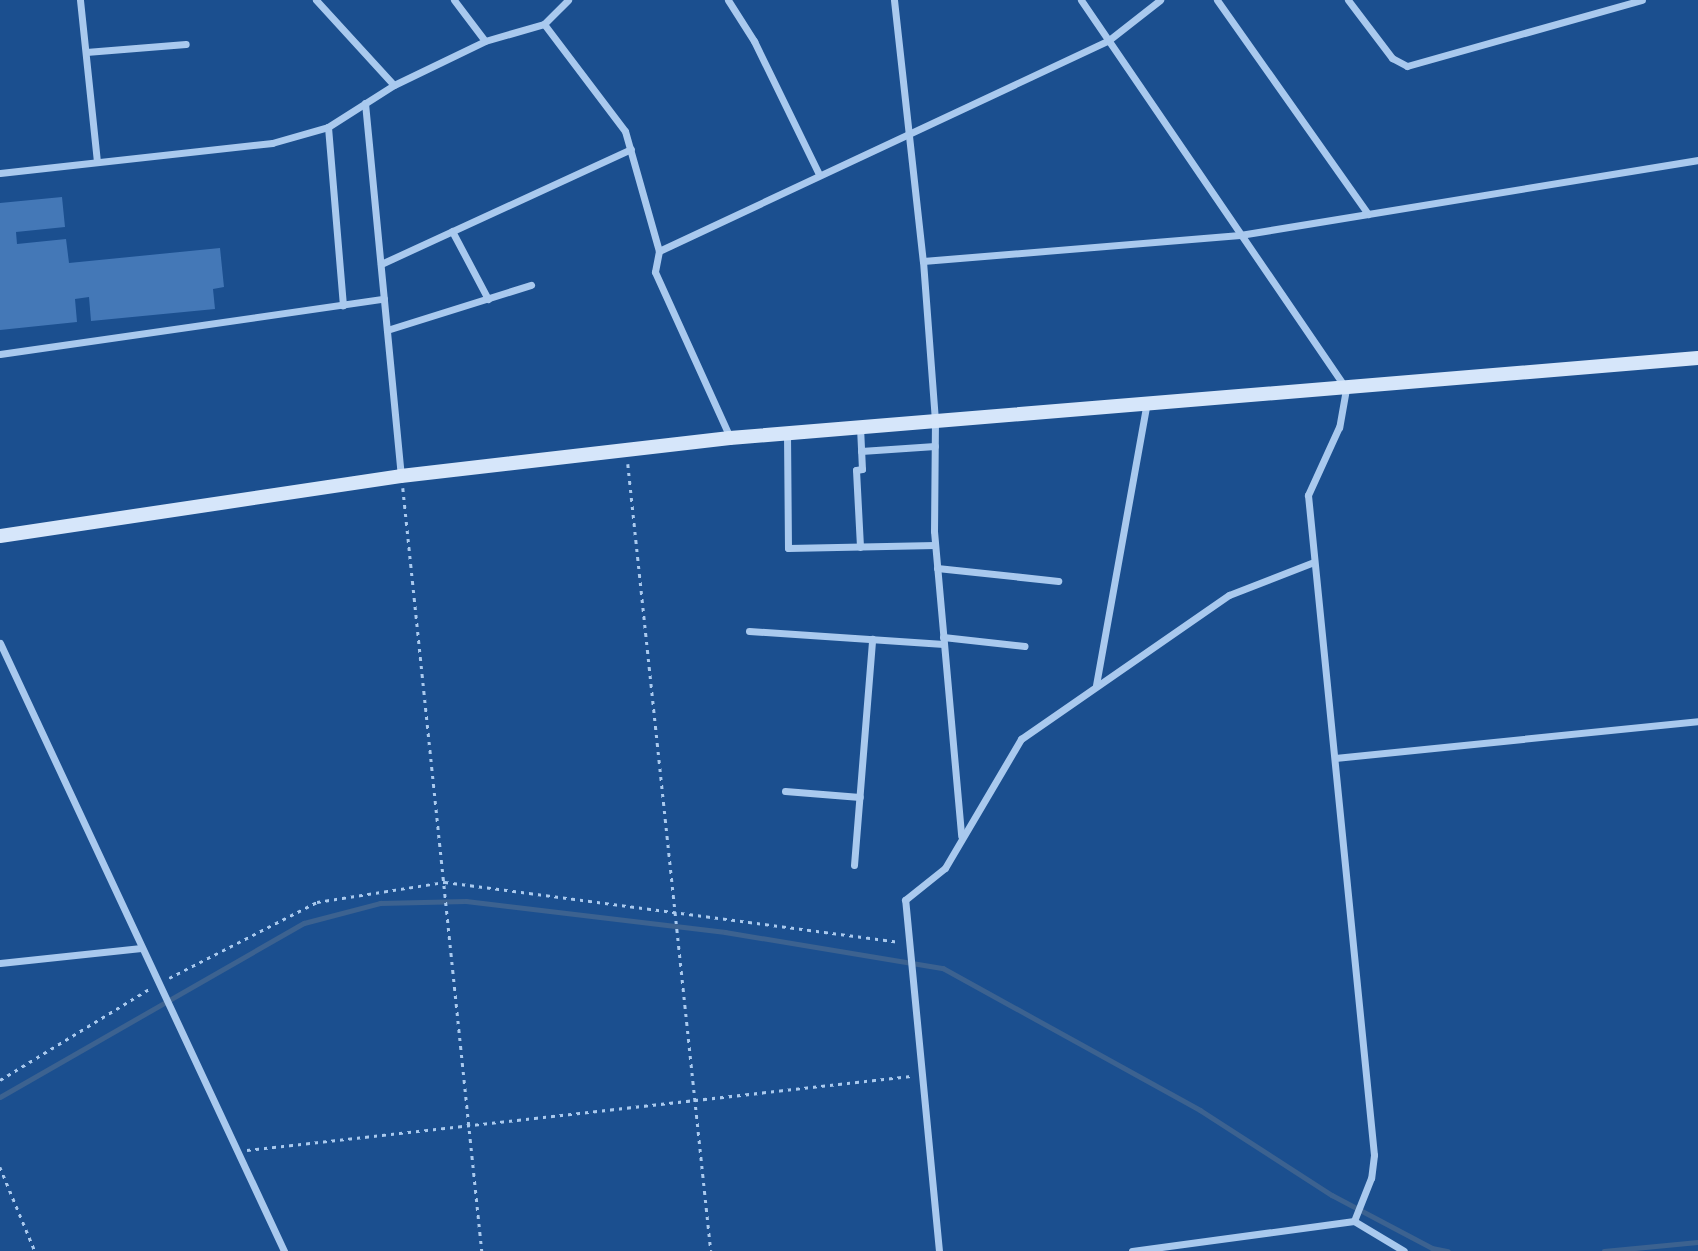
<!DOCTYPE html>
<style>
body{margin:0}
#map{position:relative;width:1698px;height:1251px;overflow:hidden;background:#1b4f8f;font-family:Inter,sans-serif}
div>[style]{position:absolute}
.stream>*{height:4.5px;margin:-2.25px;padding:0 2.25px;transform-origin:2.25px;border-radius:2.25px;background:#3c6290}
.building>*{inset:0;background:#4478b7}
.path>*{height:2.5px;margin-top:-1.25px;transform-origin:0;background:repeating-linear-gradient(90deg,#a9c9ee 0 3.5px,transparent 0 8.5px)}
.street>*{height:7px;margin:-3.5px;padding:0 3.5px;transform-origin:3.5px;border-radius:3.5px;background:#a9c9ee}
.secondary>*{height:14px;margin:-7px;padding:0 7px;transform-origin:7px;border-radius:7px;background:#d6e6fa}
span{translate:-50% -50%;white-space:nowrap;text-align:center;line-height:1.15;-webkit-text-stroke:5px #1b4f8f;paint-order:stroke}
</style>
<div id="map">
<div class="stream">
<i style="left:0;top:1097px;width:350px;rotate:-29.8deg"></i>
<i style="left:304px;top:923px;width:79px;rotate:-14.7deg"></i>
<i style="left:380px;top:903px;width:86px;rotate:-1.3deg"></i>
<i style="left:466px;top:901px;width:261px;rotate:6.8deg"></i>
<i style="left:725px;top:932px;width:221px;rotate:9.4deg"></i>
<i style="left:943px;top:968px;width:294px;rotate:28.9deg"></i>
<i style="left:1200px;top:1110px;width:157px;rotate:32.8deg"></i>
<i style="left:1332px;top:1195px;width:113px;rotate:27.9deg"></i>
<i style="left:1432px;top:1248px;width:16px;rotate:11deg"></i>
<i style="left:1604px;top:1251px;width:94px;rotate:-5.5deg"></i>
</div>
<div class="building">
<i style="clip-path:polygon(62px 197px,65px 227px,16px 232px,17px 244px,66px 239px,69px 263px,220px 248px,224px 287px,213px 289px,215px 309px,91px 321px,89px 297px,75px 299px,77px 322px,0 330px,0 203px)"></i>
</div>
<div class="path">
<i style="left:628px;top:464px;width:791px;rotate:83.98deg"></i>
<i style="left:403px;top:488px;width:767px;rotate:84.09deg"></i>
<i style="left:169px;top:978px;width:166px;rotate:-27.2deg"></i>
<i style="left:317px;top:902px;width:130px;rotate:-8.9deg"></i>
<i style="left:445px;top:882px;width:457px;rotate:7.5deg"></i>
<i style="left:0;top:1080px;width:177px;rotate:-31.4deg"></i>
<i style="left:247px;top:1150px;width:668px;rotate:-6.36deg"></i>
<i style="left:0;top:1167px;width:91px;rotate:67.4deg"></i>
</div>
<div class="street">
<i style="left:80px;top:0;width:163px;rotate:84deg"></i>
<i style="left:316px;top:0;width:115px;rotate:47.5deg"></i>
<i style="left:454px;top:0;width:51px;rotate:52.9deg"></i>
<i style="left:728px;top:0;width:49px;rotate:57.6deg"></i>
<i style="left:754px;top:41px;width:148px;rotate:64deg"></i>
<i style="left:894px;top:0;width:263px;rotate:83.7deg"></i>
<i style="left:923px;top:261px;width:158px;rotate:85.7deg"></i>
<i style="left:935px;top:419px;width:112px;rotate:90.5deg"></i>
<i style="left:934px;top:531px;width:306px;rotate:84.9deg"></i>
<i style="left:1081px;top:0;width:471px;rotate:55.7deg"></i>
<i style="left:1346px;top:389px;width:39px;rotate:100deg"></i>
<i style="left:1339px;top:427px;width:75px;rotate:114.5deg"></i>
<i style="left:1308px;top:495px;width:663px;rotate:84.29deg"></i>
<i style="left:1374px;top:1155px;width:23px;rotate:97deg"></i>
<i style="left:1371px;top:1178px;width:46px;rotate:111.6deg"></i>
<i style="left:1217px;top:0;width:262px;rotate:54.8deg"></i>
<i style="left:1348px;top:0;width:73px;rotate:52.8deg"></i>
<i style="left:1392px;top:58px;width:17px;rotate:28deg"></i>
<i style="left:1407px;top:66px;width:244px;rotate:-15.7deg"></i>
<i style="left:544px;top:24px;width:134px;rotate:52.9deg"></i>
<i style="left:625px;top:131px;width:125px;rotate:74.2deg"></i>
<i style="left:659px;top:251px;width:21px;rotate:101deg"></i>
<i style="left:655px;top:272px;width:181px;rotate:65.6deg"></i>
<i style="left:86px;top:52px;width:100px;rotate:-4.6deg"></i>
<i style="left:365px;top:103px;width:375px;rotate:84.5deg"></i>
<i style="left:328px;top:127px;width:179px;rotate:85.2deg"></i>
<i style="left:0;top:173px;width:274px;rotate:-6.3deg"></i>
<i style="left:272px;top:143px;width:58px;rotate:-15.9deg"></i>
<i style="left:328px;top:127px;width:78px;rotate:-32.5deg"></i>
<i style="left:394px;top:85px;width:101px;rotate:-25.8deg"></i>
<i style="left:485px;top:41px;width:61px;rotate:-16.1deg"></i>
<i style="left:544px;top:24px;width:34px;rotate:-45deg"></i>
<i style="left:452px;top:231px;width:77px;rotate:62.1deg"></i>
<i style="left:659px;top:251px;width:497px;rotate:-25.1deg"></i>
<i style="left:1109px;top:40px;width:65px;rotate:-38.1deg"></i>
<i style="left:923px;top:261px;width:318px;rotate:-4.7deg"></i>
<i style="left:1240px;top:235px;width:464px;rotate:-9.3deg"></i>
<i style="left:381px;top:264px;width:275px;rotate:-24.7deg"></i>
<i style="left:387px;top:330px;width:151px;rotate:-17.4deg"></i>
<i style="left:0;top:354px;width:388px;rotate:-8.2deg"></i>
<i style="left:860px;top:427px;width:42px;rotate:87.3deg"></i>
<i style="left:862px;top:469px;width:6px;rotate:171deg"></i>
<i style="left:856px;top:470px;width:77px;rotate:87deg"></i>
<i style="left:787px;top:434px;width:114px;rotate:89.5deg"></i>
<i style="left:788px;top:548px;width:147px;rotate:-1.2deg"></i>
<i style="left:861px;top:451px;width:74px;rotate:-3.9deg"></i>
<i style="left:937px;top:568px;width:122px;rotate:6.1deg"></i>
<i style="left:749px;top:631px;width:195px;rotate:3.8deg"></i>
<i style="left:943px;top:637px;width:82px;rotate:6.3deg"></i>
<i style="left:0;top:643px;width:671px;rotate:64.96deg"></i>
<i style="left:1096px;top:685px;width:282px;rotate:-79.8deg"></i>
<i style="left:1335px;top:758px;width:365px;rotate:-5.8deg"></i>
<i style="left:785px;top:791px;width:75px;rotate:4.6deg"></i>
<i style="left:854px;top:865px;width:227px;rotate:-85.4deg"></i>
<i style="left:0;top:963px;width:142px;rotate:-6.1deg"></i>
<i style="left:939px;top:1251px;width:353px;rotate:-95.5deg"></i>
<i style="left:905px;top:900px;width:51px;rotate:-38.7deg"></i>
<i style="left:945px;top:868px;width:150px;rotate:-59.5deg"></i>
<i style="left:1021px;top:739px;width:253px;rotate:-34.7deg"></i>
<i style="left:1229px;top:595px;width:91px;rotate:-21.2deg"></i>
<i style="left:1132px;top:1251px;width:224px;rotate:-7.7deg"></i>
<i style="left:1354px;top:1221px;width:58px;rotate:31deg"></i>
</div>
<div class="secondary">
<i style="left:0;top:536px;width:405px;rotate:-8.5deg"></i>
<i style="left:401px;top:476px;width:331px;rotate:-6.6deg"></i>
<i style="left:730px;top:438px;width:971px;rotate:-4.72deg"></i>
</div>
</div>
